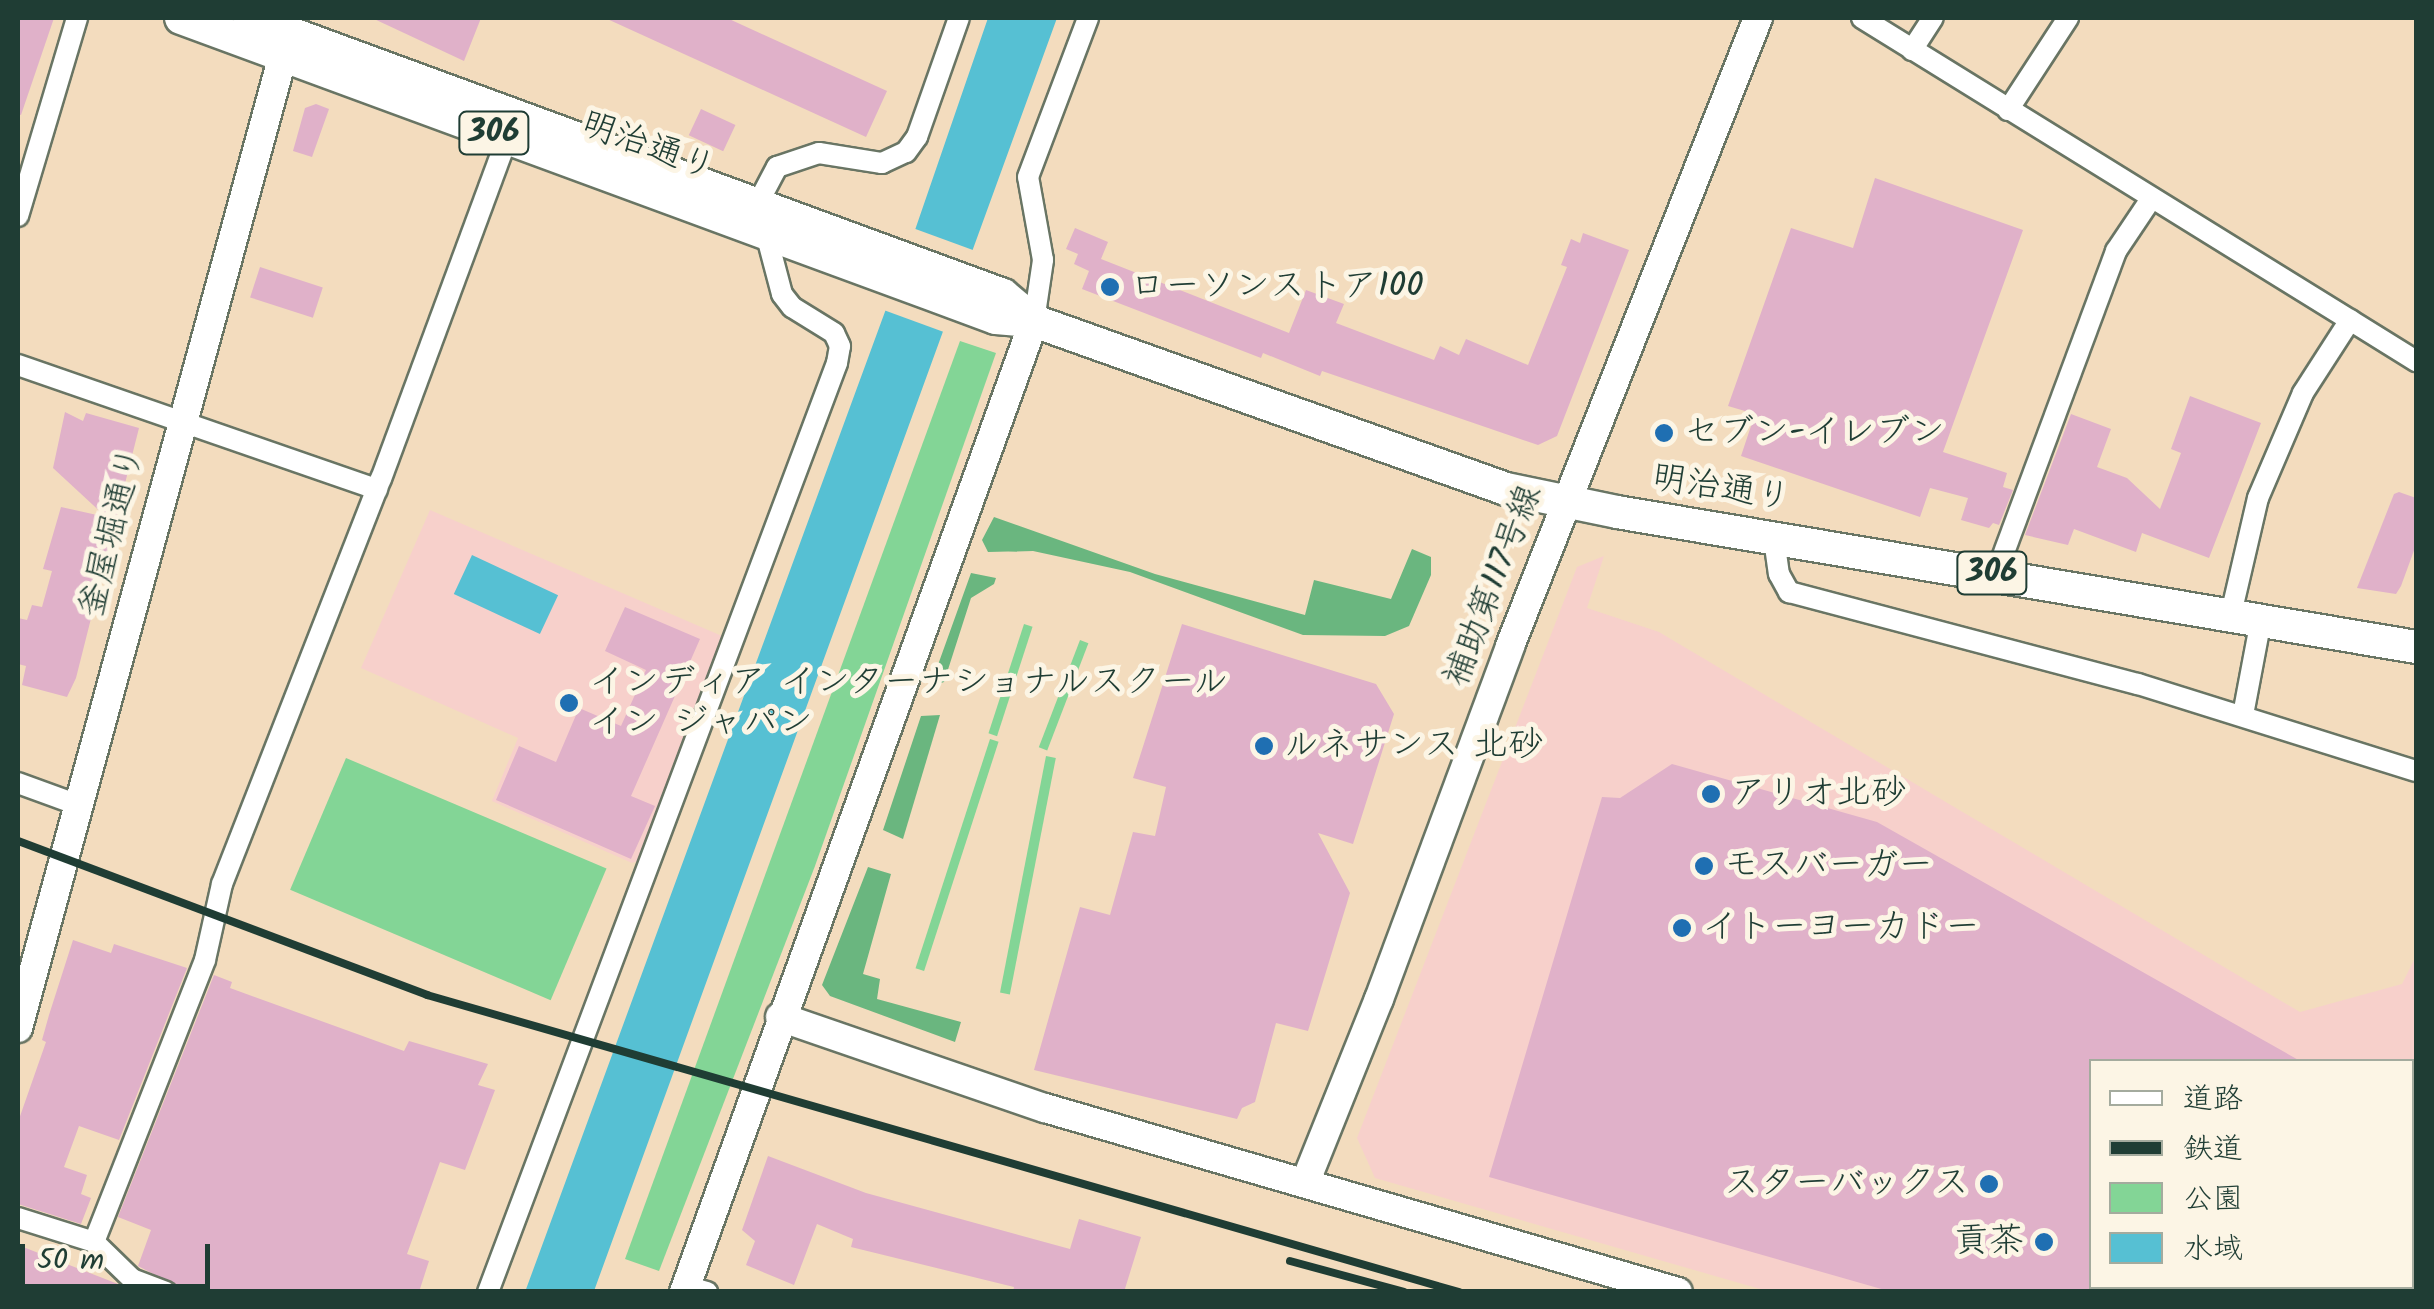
<!DOCTYPE html>
<meta charset="utf-8">
<style>
body{margin:0}
#map{position:relative;width:2434px;height:1309px;overflow:hidden;background:#f3dcbe;font-family:Kalam,"Klee One",sans-serif}
div>[style]{position:absolute}
.built>*{inset:0;background:#f7d0cb}
.green>*{inset:0;background:#83d596;transform-origin:0 0}
.forest>*{inset:0;background:#6ab67f}
.water>*{inset:0;background:#56c0d3;transform-origin:0 0}
.pier>*{inset:0;background:#f3dcbe;transform-origin:0 0}
.building>*{inset:0;background:#e0b1c9;transform-origin:0 0}
.roads{filter:drop-shadow(2px 0 #697564) drop-shadow(-2px 0 #697564) drop-shadow(0 2px #697564) drop-shadow(0 -2px #697564)}
.minor>*{height:20px;margin:-10px;padding:0 10px;transform-origin:10px;border-radius:10px;background:#fff}
.tertiary>*{height:28px;margin:-14px;padding:0 14px;transform-origin:14px;border-radius:14px;background:#fff}
.primary>*{height:32px;margin:-16px;padding:0 16px;transform-origin:16px;border-radius:16px;background:#fff}
.rail>*{height:8px;margin:-4px;padding:0 4px;transform-origin:4px;border-radius:4px;background:#1f3d34}
.dots>*{width:28px;height:28px;translate:-50% -50%;box-sizing:border-box;border:5px solid #fcf5e5;border-radius:50%}
span{translate:-50% -50%;white-space:nowrap;text-align:center;line-height:1.15;-webkit-text-stroke:10px #fcf5e5;paint-order:stroke}
.shield-label span{padding:2px 8px;background:#fcf5e5;border:2px solid;border-radius:8px;-webkit-text-stroke-width:0}
.shield-label{font-size:32px;color:#1f3d34;font-weight:700}
.street-label{font-size:35px;color:#1f3d34}
.poi-label{font-size:35px;color:#1f3d34}
.left{translate:0 -50%;text-align:left}
.right{translate:-100% -50%;text-align:right}
.frame{position:absolute;inset:0;border:20px solid #1f3d34;pointer-events:none}
.legend{position:absolute;left:2089px;top:1059px;width:325px;height:230px;box-sizing:border-box;background:#fcf5e5;border:2px solid #a4ab9e;margin:0;padding:12px 18px;list-style:none;font-size:30px;color:#1f3d34}
.legend li{display:flex;align-items:center;gap:20px;height:50px}
.legend b{width:50px;border:2px solid #a4ab9e}
.scale{position:absolute;left:20px;top:1244px;width:190px;height:45px;box-sizing:border-box;border:5px solid #1f3d34;border-top:0;padding-left:12px;font-size:30px;line-height:35px;white-space:nowrap;color:#1f3d34;-webkit-text-stroke:8px #fcf5e5;paint-order:stroke}
</style>
<div id="map">
<div class="built">
<i style="clip-path:polygon(430px 510px,722px 636px,640px 860px,632px 863px,492px 801px,518px 738px,361px 668px)"></i>
<i style="clip-path:polygon(1604px 556px,1587px 608px,1659px 632px,2300px 1012px,2402px 984px,2416px 956px,2416px 1181px,2412px 1199px,2412px 1062px,2092px 1062px,2092px 1286px,2388px 1287px,2386px 1291px,1767px 1291px,1375px 1178px,1357px 1138px,1577px 567px)"></i>
</div>
<div class="green">
<i style="clip-path:polygon(960px 341px,996px 353px,815px 866px,659px 1271px,625px 1259px)"></i>
<i style="left:1024px;top:624px;width:9px;height:115px;rotate:18deg"></i>
<i style="left:1080px;top:640px;width:9px;height:115px;rotate:21deg"></i>
<i style="left:990px;top:739px;width:9px;height:241px;rotate:18deg"></i>
<i style="left:1046px;top:756px;width:10px;height:241px;rotate:11deg"></i>
<i style="left:346px;top:758px;width:283px;height:143px;rotate:23deg"></i>
</div>
<div class="forest">
<i style="clip-path:polygon(994px 517px,1155px 574px,1305px 615px,1314px 580px,1391px 599px,1412px 549px,1431px 557px,1431px 575px,1409px 626px,1385px 636px,1303px 635px,1130px 572px,1033px 551px,988px 552px,982px 540px)"></i>
<i style="clip-path:polygon(971px 573px,996px 578px,994px 584px,971px 598px,944px 682px,930px 687px)"></i>
<i style="clip-path:polygon(940px 715px,903px 839px,883px 830px,921px 716px)"></i>
<i style="clip-path:polygon(868px 867px,891px 874px,863px 974px,880px 979px,877px 999px,961px 1022px,955px 1042px,830px 996px,822px 985px)"></i>
</div>
<div class="water">
<i style="clip-path:polygon(988px 18px,1057px 18px,594px 1291px,525px 1292px,915px 230px)"></i>
<i style="left:472px;top:555px;width:95px;height:43px;rotate:25deg"></i>
</div>
<div class="pier">
<i style="left:910px;top:227px;width:72px;height:87px;rotate:20deg"></i>
</div>
<div class="building">
<i style="clip-path:polygon(18px 18px,54px 18px,21px 115px,18px 114px)"></i>
<i style="clip-path:polygon(372px 18px,481px 18px,464px 61px)"></i>
<i style="clip-path:polygon(605px 18px,727px 18px,887px 91px,866px 137px)"></i>
<i style="clip-path:polygon(316px 104px,329px 109px,312px 157px,293px 151px,305px 108px)"></i>
<i style="left:701px;top:109px;width:38px;height:29px;rotate:25deg"></i>
<i style="clip-path:polygon(1875px 178px,2023px 230px,1943px 452px,2007px 473px,2003px 487px,2013px 490px,1999px 525px,1993px 523px,1989px 528px,1961px 520px,1968px 498px,1930px 488px,1920px 517px,1741px 456px,1755px 414px,1728px 406px,1791px 228px,1853px 248px)"></i>
<i style="clip-path:polygon(1075px 228px,1108px 242px,1101px 259px,1289px 333px,1306px 290px,1344px 304px,1336px 323px,1434px 360px,1440px 346px,1459px 355px,1466px 339px,1528px 365px,1567px 267px,1561px 265px,1571px 239px,1580px 243px,1583px 233px,1629px 250px,1557px 436px,1538px 445px,1322px 371px,1320px 376px,1263px 353px,1261px 358px,1082px 289px,1089px 271px,1074px 264px,1078px 254px,1066px 249px)"></i>
<i style="left:260px;top:267px;width:66px;height:32px;rotate:18deg"></i>
<i style="clip-path:polygon(2190px 396px,2261px 423px,2209px 558px,2142px 533px,2136px 552px,2074px 529px,2068px 545px,2025px 535px,2071px 414px,2111px 429px,2097px 467px,2127px 478px,2160px 509px,2181px 453px,2171px 449px)"></i>
<i style="clip-path:polygon(65px 412px,83px 421px,86px 413px,139px 428px,76px 678px,67px 697px,22px 685px,26px 666px,18px 664px,18px 618px,27px 620px,32px 605px,42px 607px,52px 571px,43px 569px,61px 507px,106px 517px,53px 468px)"></i>
<i style="clip-path:polygon(2399px 492px,2416px 498px,2416px 545px,2401px 586px,2396px 594px,2357px 588px,2394px 494px)"></i>
<i style="clip-path:polygon(625px 607px,700px 639px,631px 796px,655px 806px,631px 859px,496px 800px,519px 746px,556px 762px,579px 708px,621px 726px,646px 670px,605px 651px)"></i>
<i style="clip-path:polygon(1182px 624px,1376px 684px,1394px 714px,1353px 844px,1318px 833px,1350px 893px,1308px 1031px,1276px 1023px,1255px 1102px,1242px 1108px,1237px 1119px,1034px 1070px,1080px 907px,1110px 915px,1133px 832px,1155px 836px,1166px 787px,1133px 778px)"></i>
<i style="clip-path:polygon(1672px 764px,1877px 822px,2302px 1062px,2092px 1062px,2092px 1292px,1892px 1292px,1489px 1177px,1602px 797px,1620px 798px)"></i>
<i style="clip-path:polygon(73px 940px,111px 953px,114px 944px,187px 968px,119px 1140px,79px 1126px,64px 1167px,87px 1175px,81px 1194px,91px 1198px,81px 1224px,18px 1204px,18px 1122px,46px 1042px,42px 1040px,49px 1015px)"></i>
<i style="clip-path:polygon(214px 975px,232px 982px,230px 988px,404px 1051px,409px 1041px,488px 1064px,478px 1085px,495px 1090px,465px 1170px,440px 1162px,407px 1254px,429px 1261px,419px 1292px,188px 1292px,138px 1266px,151px 1230px,118px 1217px)"></i>
<i style="clip-path:polygon(768px 1156px,866px 1193px,1070px 1249px,1079px 1219px,1141px 1237px,1124px 1292px,1013px 1292px,1014px 1287px,851px 1247px,853px 1239px,817px 1224px,794px 1285px,746px 1265px,755px 1241px,742px 1230px)"></i>
<i style="clip-path:polygon(18px 1245px,118px 1284px,126px 1292px,18px 1292px)"></i>
</div>
<div class="roads">
<div class="minor">
<i style="left:1862px;top:18px;width:652px;rotate:31.76deg"></i>
<i style="left:1912px;top:50px;width:38px;rotate:-57deg"></i>
<i style="left:2008px;top:110px;width:110px;rotate:-56.9deg"></i>
<i style="left:18px;top:216px;width:207px;rotate:-73.4deg"></i>
<i style="left:1034px;top:321px;width:62px;rotate:-81.6deg"></i>
<i style="left:1043px;top:260px;width:84px;rotate:-100.2deg"></i>
<i style="left:1028px;top:177px;width:170px;rotate:-69.3deg"></i>
<i style="left:18px;top:365px;width:380px;rotate:19.1deg"></i>
<i style="left:1774px;top:539px;width:35px;rotate:82deg"></i>
<i style="left:1779px;top:574px;width:21px;rotate:61deg"></i>
<i style="left:1789px;top:592px;width:361px;rotate:14.8deg"></i>
<i style="left:2138px;top:684px;width:291px;rotate:17.4deg"></i>
<i style="left:1996px;top:574px;width:345px;rotate:-69.6deg"></i>
<i style="left:2116px;top:251px;width:63px;rotate:-56.1deg"></i>
<i style="left:2231px;top:614px;width:119px;rotate:-76.9deg"></i>
<i style="left:2258px;top:498px;width:114px;rotate:-66.8deg"></i>
<i style="left:2303px;top:393px;width:87px;rotate:-57.2deg"></i>
<i style="left:2243px;top:715px;width:97px;rotate:-79.3deg"></i>
<i style="left:18px;top:783px;width:67px;rotate:20.1deg"></i>
<i style="left:18px;top:1218px;width:80px;rotate:17.5deg"></i>
<i style="left:94px;top:1242px;width:53px;rotate:44.2deg"></i>
<i style="left:132px;top:1279px;width:36px;rotate:21deg"></i>
<i style="left:94px;top:1242px;width:303px;rotate:-68.5deg"></i>
<i style="left:205px;top:960px;width:78px;rotate:-77.4deg"></i>
<i style="left:222px;top:884px;width:435px;rotate:-68.6deg"></i>
<i style="left:381px;top:479px;width:364px;rotate:-69.7deg"></i>
<i style="left:2412px;top:1285px;width:18px;rotate:-77deg"></i>
<i style="left:686px;top:1286px;width:22px;rotate:16deg"></i>
<i style="left:488px;top:1292px;width:992px;rotate:-69.41deg"></i>
<i style="left:837px;top:363px;width:17px;rotate:-80deg"></i>
<i style="left:840px;top:346px;width:14px;rotate:-115deg"></i>
<i style="left:834px;top:333px;width:49px;rotate:-148.2deg"></i>
<i style="left:792px;top:307px;width:16px;rotate:-128deg"></i>
<i style="left:782px;top:294px;width:94px;rotate:-104.8deg"></i>
<i style="left:758px;top:203px;width:41px;rotate:-62.2deg"></i>
<i style="left:777px;top:167px;width:44px;rotate:-18.4deg"></i>
<i style="left:819px;top:153px;width:64px;rotate:9deg"></i>
<i style="left:882px;top:163px;width:26px;rotate:-25deg"></i>
<i style="left:906px;top:152px;width:19px;rotate:-54deg"></i>
<i style="left:917px;top:137px;width:126px;rotate:-70.6deg"></i>
</div>
<div class="tertiary">
<i style="left:780px;top:1017px;width:280px;rotate:19deg"></i>
<i style="left:1045px;top:1108px;width:659px;rotate:16.21deg"></i>
<i style="left:18px;top:1028px;width:1008px;rotate:-74.76deg"></i>
<i style="left:1305px;top:1183px;width:198px;rotate:-68.1deg"></i>
<i style="left:1379px;top:999px;width:377px;rotate:-69.6deg"></i>
<i style="left:1510px;top:646px;width:675px;rotate:-68.45deg"></i>
<i style="left:684px;top:1292px;width:1032px;rotate:-70.18deg"></i>
</div>
<div class="primary">
<i style="left:181px;top:18px;width:868px;rotate:20.21deg"></i>
<i style="left:996px;top:318px;width:38px;rotate:5deg"></i>
<i style="left:1034px;top:321px;width:501px;rotate:19.59deg"></i>
<i style="left:1506px;top:489px;width:113px;rotate:11.7deg"></i>
<i style="left:1617px;top:512px;width:810px;rotate:9.59deg"></i>
<i style="left:249px;top:18px;width:803px;rotate:20.17deg"></i>
<i style="left:1003px;top:295px;width:40px;rotate:40deg"></i>
</div>
</div>
<div class="rail">
<i style="left:18px;top:841px;width:437px;rotate:20.6deg"></i>
<i style="left:427px;top:995px;width:1074px;rotate:16.06deg"></i>
<i style="left:1290px;top:1261px;width:118px;rotate:15.2deg"></i>
</div>
<div class="dots">
<i style="left:1110px;top:287px;background:#1f6fb2"></i>
<i style="left:1664px;top:433px;background:#1f6fb2"></i>
<i style="left:569px;top:703px;background:#1f6fb2"></i>
<i style="left:1264px;top:746px;background:#1f6fb2"></i>
<i style="left:1711px;top:794px;background:#1f6fb2"></i>
<i style="left:1704px;top:866px;background:#1f6fb2"></i>
<i style="left:1682px;top:928px;background:#1f6fb2"></i>
<i style="left:1989px;top:1184px;background:#1f6fb2"></i>
<i style="left:2044px;top:1242px;background:#1f6fb2"></i>
</div>
<div class="shield-label">
<span style="left:494px;top:133px">306</span>
<span style="left:1992px;top:573px">306</span>
</div>
<div class="street-label">
<span style="left:648px;top:147px;rotate:20deg">明治通り</span>
<span style="left:1721px;top:489px;rotate:9deg">明治通り</span>
<span style="left:113px;top:532px;rotate:-76deg">釜屋堀通り</span>
<span style="left:1494px;top:586px;rotate:-69deg">補助第117号線</span>
</div>
<div class="poi-label">
<span class="left" style="left:1130px;top:287px">ローソンストア100</span>
<span class="left" style="left:1684px;top:433px">セブン-イレブン</span>
<span class="left" style="left:589px;top:703px">インディア インターナショナルスクール<br>イン ジャパン</span>
<span class="left" style="left:1284px;top:746px">ルネサンス 北砂</span>
<span class="left" style="left:1731px;top:794px">アリオ北砂</span>
<span class="left" style="left:1724px;top:866px">モスバーガー</span>
<span class="left" style="left:1702px;top:928px">イトーヨーカドー</span>
<span class="right" style="left:1969px;top:1184px">スターバックス</span>
<span class="right" style="left:2024px;top:1242px">貢茶</span>
</div>
<div class="frame"></div>
<ul class="legend">
<li><b style="height:12px;background:#fff"></b>道路</li>
<li><b style="height:12px;background:#1f3d34"></b>鉄道</li>
<li><b style="height:28px;background:#83d596"></b>公園</li>
<li><b style="height:28px;background:#56c0d3"></b>水域</li>
</ul>
<div class="scale">50 m</div>
</div>
